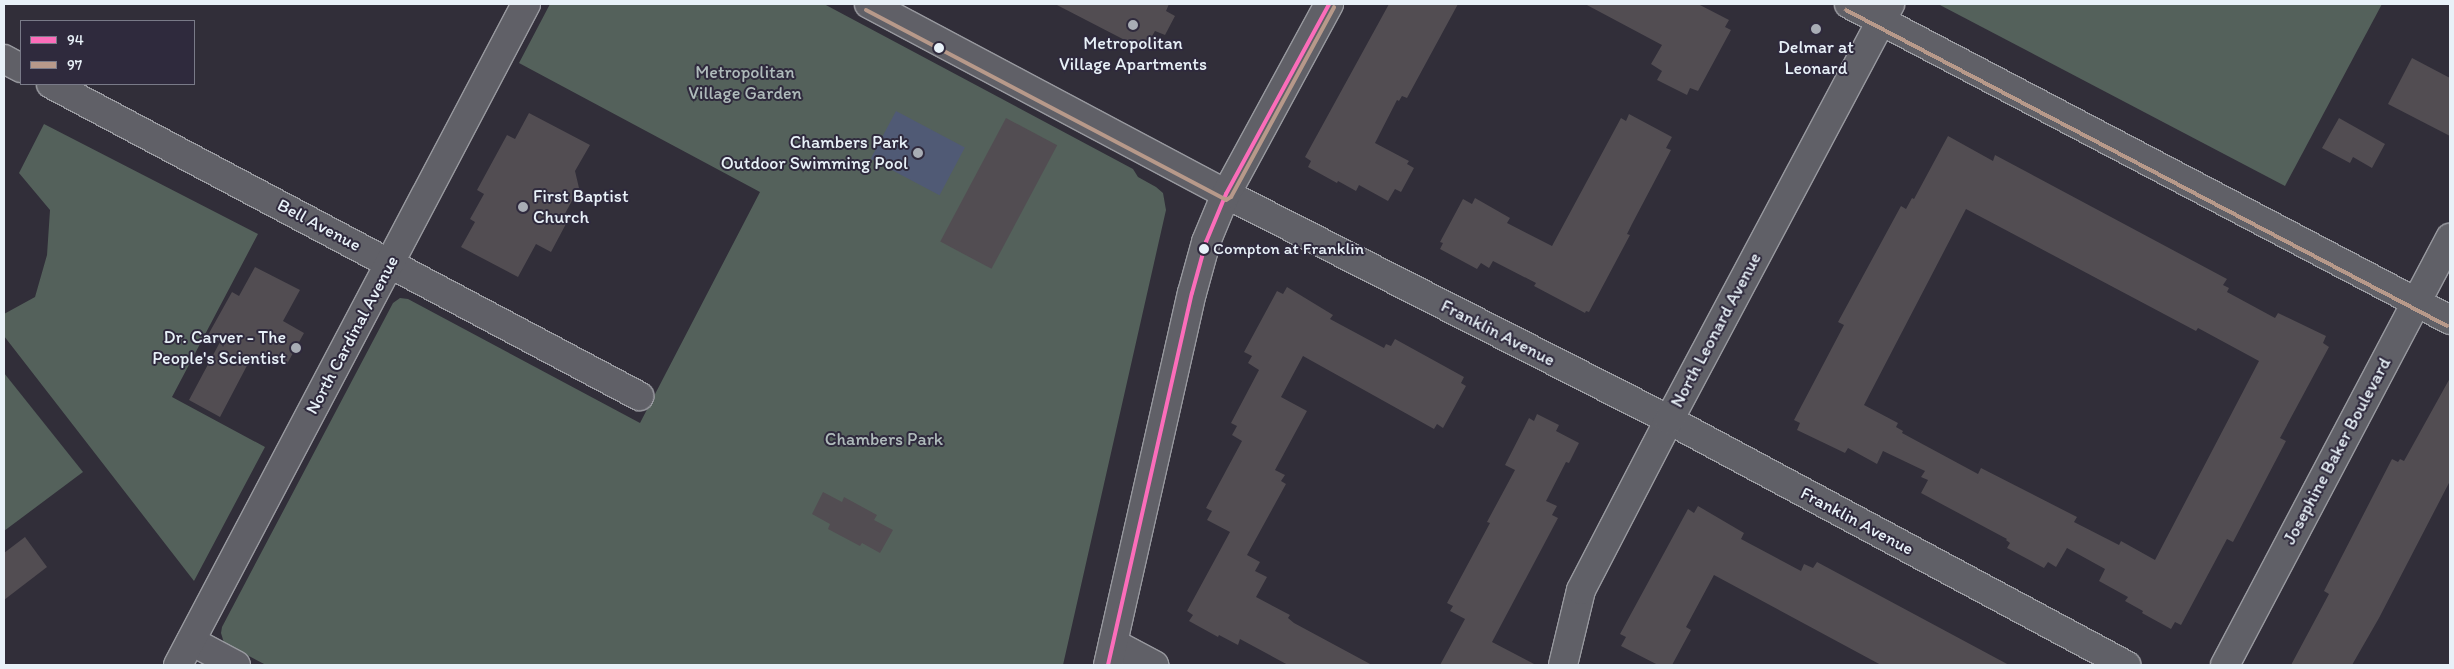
<!DOCTYPE html>
<style>
body{margin:0}
#map{position:relative;width:2454px;height:669px;overflow:hidden;background:#312e39;font-family:Itim,sans-serif}
div>[style]{position:absolute}
.green>*{inset:0;background:#54615b}
.water>*{inset:0;background:#505a75;transform-origin:0 0}
.building>*{inset:0;background:#524d52;transform-origin:0 0}
.roads{filter:drop-shadow(1px 0 #98999f) drop-shadow(-1px 0 #98999f) drop-shadow(0 1px #98999f) drop-shadow(0 -1px #98999f)}
.minor>*{height:28px;margin:-14px;padding:0 14px;transform-origin:14px;border-radius:14px;background:#606067}
.tertiary>*{height:28px;margin:-14px;padding:0 14px;transform-origin:14px;border-radius:14px;background:#606067}
.secondary>*{height:28px;margin:-14px;padding:0 14px;transform-origin:14px;border-radius:14px;background:#606067}
.bus-1>*{height:4px;margin:-2px;padding:0 2px;transform-origin:2px;border-radius:2px;background:#fb6dba}
.bus-2>*{height:4px;margin:-2px;padding:0 2px;transform-origin:2px;border-radius:2px;background:#b7998a}
.dots>*{width:14px;height:14px;translate:-50% -50%;box-sizing:border-box;border:2px solid #2f2a3d;border-radius:50%}
span{translate:-50% -50%;white-space:nowrap;text-align:center;line-height:1.15;-webkit-text-stroke:4px #2f2a3d;paint-order:stroke}
.bus-label{font-size:17px;color:#e8f1f8}
.left{translate:0 -50%;text-align:left}
.poi-label{font-size:18px;color:#e8f1f8}
.right{translate:-100% -50%;text-align:right}
.park-label{font-size:18px;color:#afbbbb}
.street-label{font-size:18px;color:#e8f1f8}
.frame{position:absolute;inset:0;border:5px solid #e8f1f8;pointer-events:none}
.legend{position:absolute;left:20px;top:20px;width:175px;height:65px;box-sizing:border-box;background:#2f2a3d;border:1px solid #797a88;margin:0;padding:6px 9px;list-style:none;font-size:15px;color:#e8f1f8}
.legend li{display:flex;align-items:center;gap:10px;height:25px}
.legend b{width:25px;border:1px solid #797a88}
</style>
<div id="map">
<div class="green">
<i style="clip-path:polygon(550px 4px,824px 4px,1133px 169px,1138px 177px,1156px 187px,1163px 193px,1166px 210px,1063px 665px,266px 665px,224px 643px,221px 633px,222px 627px,393px 303px,400px 298px,408px 299px,640px 423px,760px 192px,519px 63px)"></i>
<i style="clip-path:polygon(1938px 4px,2382px 4px,2285px 186px)"></i>
<i style="clip-path:polygon(44px 124px,258px 234px,172px 397px,265px 447px,194px 581px,4px 336px,4px 314px,35px 297px,47px 255px,50px 210px,19px 173px)"></i>
<i style="clip-path:polygon(4px 373px,83px 472px,4px 531px)"></i>
</div>
<div class="water">
<i style="left:896px;top:111px;width:78px;height:54px;rotate:28deg"></i>
</div>
<div class="building">
<i style="clip-path:polygon(1055px 4px,1169px 4px,1166px 11px,1175px 16px,1165px 35px,1155px 31px,1144px 50px)"></i>
<i style="clip-path:polygon(1389px 4px,1458px 4px,1407px 98px,1402px 96px,1399px 101px,1397px 100px,1375px 143px,1409px 161px,1407px 164px,1414px 168px,1401px 192px,1395px 189px,1388px 201px,1359px 185px,1356px 191px,1338px 181px,1337px 183px,1308px 167px,1311px 161px,1305px 157px)"></i>
<i style="clip-path:polygon(1585px 4px,1698px 4px,1729px 20px,1725px 27px,1731px 30px,1698px 91px,1690px 88px,1687px 95px,1657px 80px,1662px 71px,1651px 64px,1662px 45px)"></i>
<i style="clip-path:polygon(2412px 58px,2450px 78px,2450px 136px,2388px 104px)"></i>
<i style="clip-path:polygon(529px 113px,590px 145px,575px 171px,579px 188px,562px 219px,567px 222px,551px 252px,536px 244px,518px 277px,461px 247px,475px 222px,470px 219px,484px 194px,477px 190px,507px 135px,515px 139px)"></i>
<i style="clip-path:polygon(1629px 114px,1672px 137px,1666px 148px,1671px 150px,1632px 224px,1627px 234px,1630px 235px,1589px 312px,1586px 311px,1585px 313px,1534px 286px,1536px 283px,1493px 261px,1489px 268px,1481px 263px,1477px 269px,1440px 249px,1443px 243px,1440px 242px,1463px 199px,1472px 204px,1475px 198px,1510px 218px,1507px 223px,1552px 246px,1621px 118px,1626px 121px)"></i>
<i style="left:1006px;top:118px;width:58px;height:140px;rotate:28deg"></i>
<i style="clip-path:polygon(2339px 118px,2385px 144px,2372px 168px,2353px 157px,2350px 163px,2322px 148px)"></i>
<i style="clip-path:polygon(evenodd,1948px 136px,1993px 161px,1995px 155px,2227px 279px,2223px 285px,2229px 288px,2227px 292px,2275px 318px,2278px 313px,2326px 336px,2323px 343px,2329px 347px,2280px 438px,2286px 441px,2233px 542px,2227px 539px,2181px 625px,2175px 622px,2171px 629px,2142px 613px,2143px 611px,2125px 601px,2128px 597px,2099px 581px,2105px 569px,2067px 548px,2056px 567px,2048px 562px,2044px 568px,2007px 548px,2010px 543px,2006px 540px,2007px 539px,1921px 493px,1928px 480px,1921px 477px,1925px 471px,1883px 451px,1877px 464px,1848px 448px,1845px 453px,1797px 430px,1800px 423px,1794px 420px,1844px 325px,1838px 322px,1901px 206px,1906px 209px,1912px 198px,1914px 199px,1948px 136px,1966px 209px,2196px 331px,2198px 328px,2259px 361px,2155px 560px,2121px 541px,2119px 545px,2074px 522px,2077px 517px,1981px 468px,1978px 474px,1902px 433px,1903px 431px,1896px 427px,1898px 423px,1864px 405px,1966px 209px)"></i>
<i style="clip-path:polygon(255px 267px,300px 290px,283px 321px,304px 333px,287px 364px,269px 354px,264px 365px,251px 358px,220px 417px,189px 400px,220px 342px,208px 335px,232px 292px,239px 296px)"></i>
<i style="clip-path:polygon(1287px 287px,1333px 315px,1330px 319px,1384px 348px,1386px 344px,1391px 346px,1395px 339px,1464px 377px,1461px 383px,1466px 386px,1443px 428px,1437px 424px,1434px 429px,1303px 356px,1281px 397px,1307px 411px,1275px 470px,1285px 475px,1281px 481px,1286px 484px,1247px 555px,1260px 562px,1255px 571px,1267px 577px,1256px 597px,1290px 615px,1288px 618px,1294px 623px,1372px 665px,1288px 665px,1240px 639px,1238px 645px,1219px 635px,1218px 637px,1189px 621px,1193px 615px,1187px 611px,1230px 532px,1207px 520px,1212px 511px,1206px 508px,1242px 441px,1232px 435px,1237px 426px,1231px 423px,1259px 370px,1248px 363px,1252px 356px,1244px 352px,1277px 291px,1283px 294px)"></i>
<i style="clip-path:polygon(2450px 378px,2450px 481px,2379px 618px,2352px 665px,2291px 665px,2329px 594px,2324px 591px,2392px 459px,2398px 462px,2400px 459px,2404px 461px)"></i>
<i style="clip-path:polygon(1537px 414px,1559px 425px,1556px 431px,1579px 443px,1569px 463px,1566px 462px,1546px 501px,1557px 506px,1552px 515px,1558px 518px,1492px 642px,1536px 665px,1440px 665px,1465px 619px,1450px 611px,1453px 606px,1447px 603px,1490px 523px,1487px 522px,1515px 470px,1505px 465px,1529px 418px,1534px 421px)"></i>
<i style="clip-path:polygon(823px 492px,842px 502px,844px 497px,877px 515px,874px 520px,893px 530px,880px 553px,862px 543px,860px 546px,828px 529px,830px 524px,812px 514px)"></i>
<i style="clip-path:polygon(1698px 506px,1744px 533px,1741px 539px,1801px 571px,1804px 564px,1813px 568px,1817px 562px,2009px 665px,1881px 665px,1714px 575px,1686px 627px,1691px 630px,1672px 665px,1658px 665px,1621px 646px,1626px 637px,1620px 634px,1688px 509px,1694px 513px)"></i>
<i style="clip-path:polygon(25px 537px,47px 567px,4px 600px,4px 553px)"></i>
</div>
<div class="roads">
<div class="minor">
<i style="left:869px;top:4px;width:404px;rotate:28deg"></i>
<i style="left:1226px;top:194px;width:497px;rotate:27deg"></i>
<i style="left:1669px;top:420px;width:519px;rotate:28.2deg"></i>
<i style="left:4px;top:59px;width:19px;rotate:28deg"></i>
<i style="left:51px;top:84px;width:666px;rotate:27.95deg"></i>
<i style="left:191px;top:641px;width:51px;rotate:28.1deg"></i>
<i style="left:1113px;top:643px;width:47px;rotate:28.2deg"></i>
<i style="left:178px;top:665px;width:747px;rotate:-62.23deg"></i>
<i style="left:1563px;top:665px;width:77px;rotate:-76.5deg"></i>
<i style="left:1581px;top:590px;width:191px;rotate:-62.6deg"></i>
<i style="left:1669px;top:420px;width:471px;rotate:-62deg"></i>
<i style="left:2225px;top:665px;width:483px;rotate:-62.2deg"></i>
</div>
<div class="tertiary">
<i style="left:1849px;top:4px;width:679px;rotate:27.73deg"></i>
</div>
<div class="secondary">
<i style="left:1108px;top:665px;width:381px;rotate:-77.3deg"></i>
<i style="left:1192px;top:293px;width:53px;rotate:-74.6deg"></i>
<i style="left:1206px;top:242px;width:52px;rotate:-67.4deg"></i>
<i style="left:1226px;top:194px;width:216px;rotate:-61.5deg"></i>
</div>
</div>
<div class="bus-1">
<i style="left:1108px;top:665px;width:381px;rotate:-77.3deg"></i>
<i style="left:1192px;top:293px;width:53px;rotate:-74.6deg"></i>
<i style="left:1206px;top:242px;width:52px;rotate:-67.4deg"></i>
<i style="left:1226px;top:194px;width:216px;rotate:-61.5deg"></i>
</div>
<div class="bus-2">
<i style="left:866px;top:10px;width:407px;rotate:27.8deg"></i>
<i style="left:1226px;top:200px;width:6px;rotate:-31deg"></i>
<i style="left:1231px;top:197px;width:216px;rotate:-61.5deg"></i>
<i style="left:1846px;top:10px;width:679px;rotate:27.73deg"></i>
</div>
<div class="dots">
<i style="left:1133px;top:25px;background:#a8adb5"></i>
<i style="left:1816px;top:29px;background:#a8adb5"></i>
<i style="left:939px;top:48px;background:#e8f1f8"></i>
<i style="left:918px;top:153px;background:#a8adb5"></i>
<i style="left:523px;top:207px;background:#a8adb5"></i>
<i style="left:1204px;top:249px;background:#e8f1f8"></i>
<i style="left:296px;top:348px;background:#a8adb5"></i>
</div>
<div class="bus-label">
<span class="left" style="left:1213px;top:249px">Compton at Franklin</span>
</div>
<div class="poi-label">
<span style="left:1133px;top:54px">Metropolitan<br>Village Apartments</span>
<span style="left:1816px;top:58px">Delmar at<br>Leonard</span>
<span class="right" style="left:908px;top:153px">Chambers Park<br>Outdoor Swimming Pool</span>
<span class="left" style="left:533px;top:207px">First Baptist<br>Church</span>
<span class="right" style="left:286px;top:348px">Dr. Carver - The<br>People's Scientist</span>
</div>
<div class="park-label">
<span style="left:745px;top:83px">Metropolitan<br>Village Garden</span>
<span style="left:884px;top:439px">Chambers Park</span>
</div>
<div class="street-label">
<span style="left:319px;top:225px;rotate:28deg">Bell Avenue</span>
<span style="left:1716px;top:330px;rotate:-62deg">North Leonard Avenue</span>
<span style="left:1498px;top:333px;rotate:27deg">Franklin Avenue</span>
<span style="left:352px;top:335px;rotate:-62deg">North Cardinal Avenue</span>
<span style="left:2337px;top:451px;rotate:-62deg">Josephine Baker Boulevard</span>
<span style="left:1857px;top:521px;rotate:28deg">Franklin Avenue</span>
</div>
<div class="frame"></div>
<ul class="legend">
<li><b style="height:6px;background:#fb6dba"></b>94</li>
<li><b style="height:6px;background:#b7998a"></b>97</li>
</ul>
</div>
